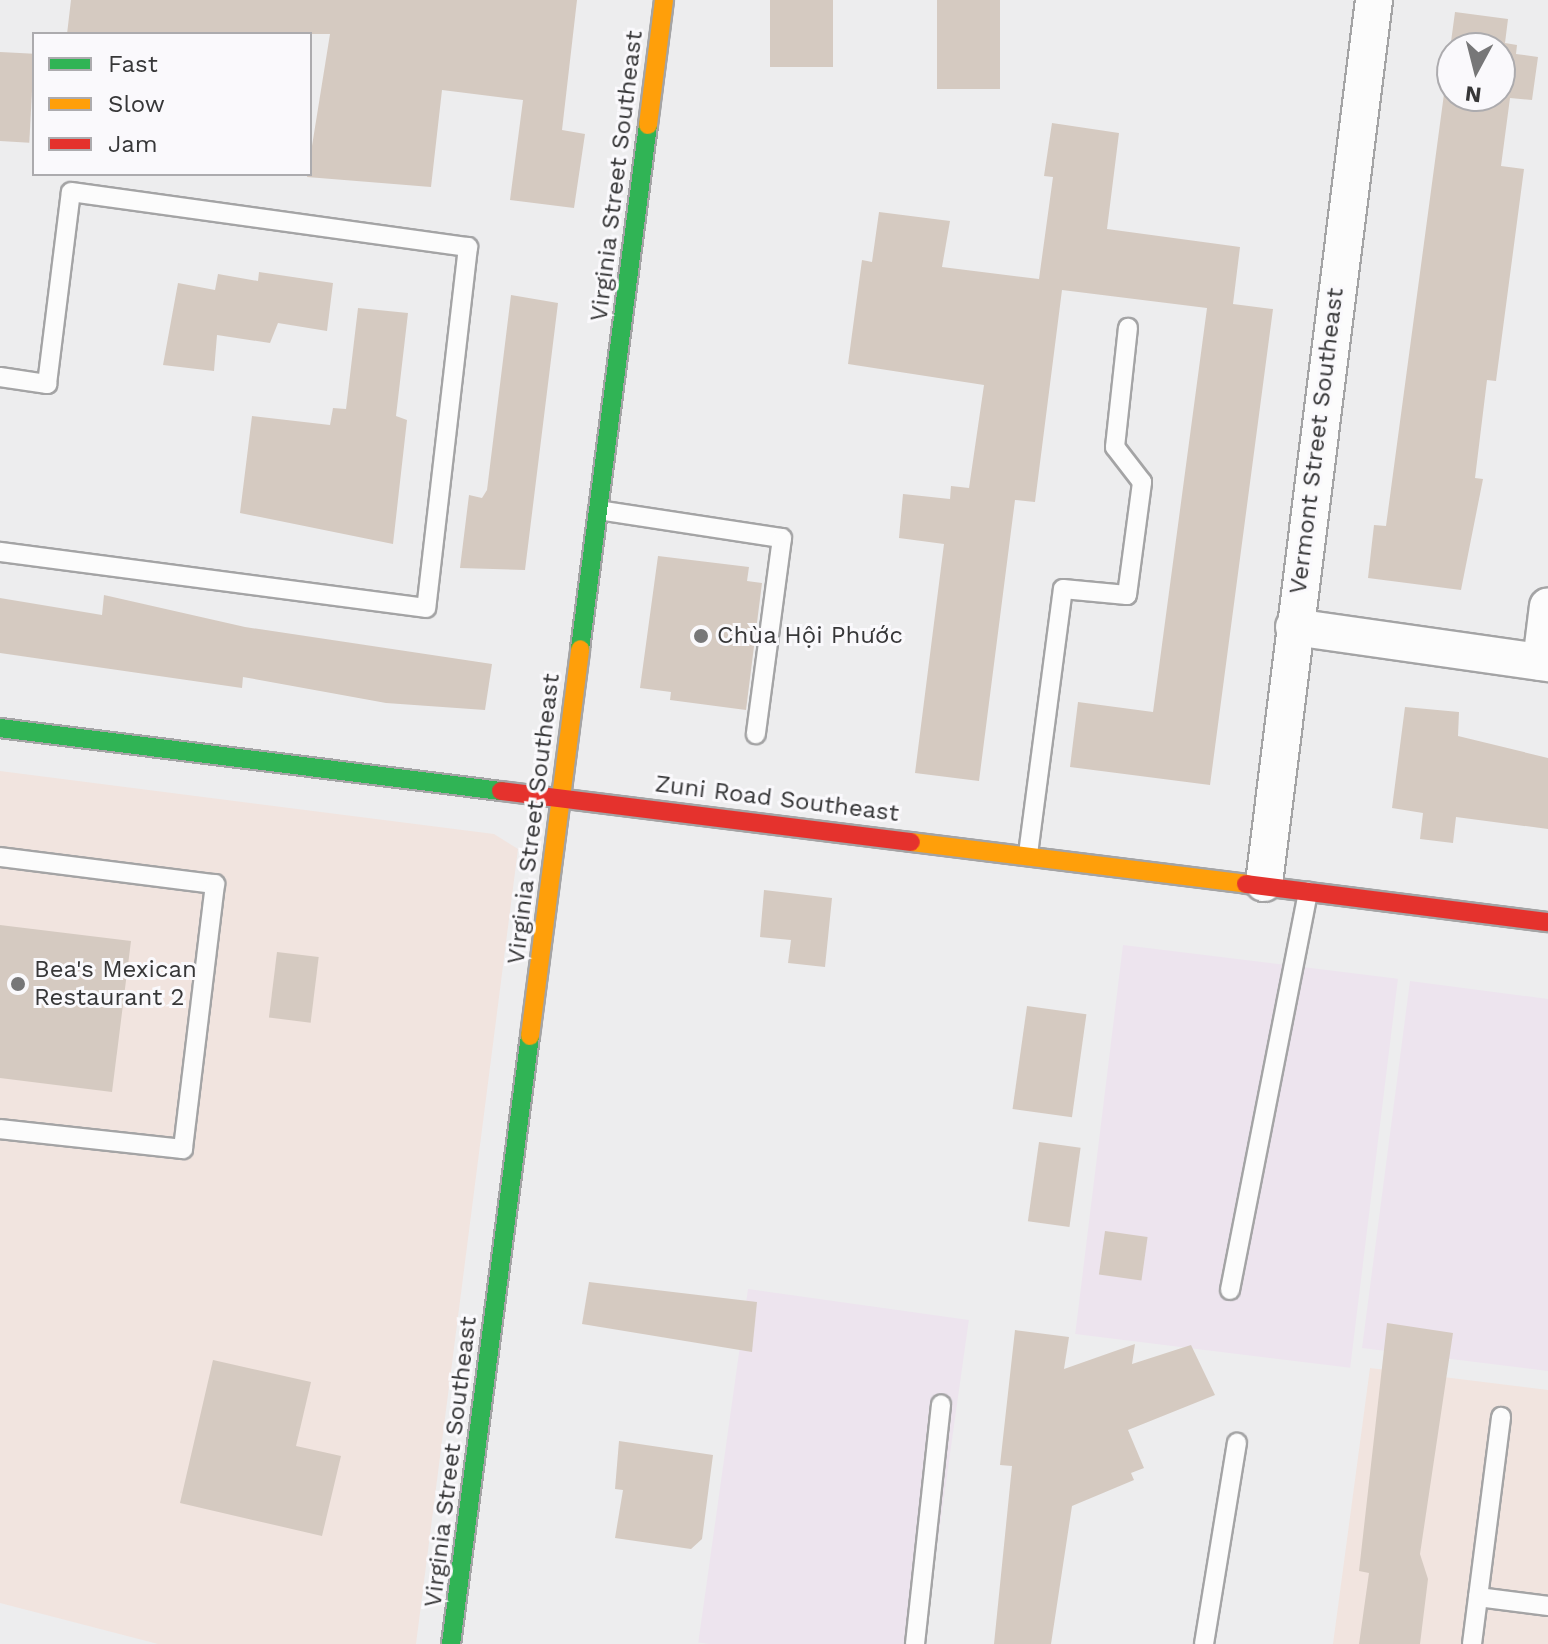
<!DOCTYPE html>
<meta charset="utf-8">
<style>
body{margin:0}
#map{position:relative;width:1548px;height:1644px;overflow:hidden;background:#ededee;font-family:"Work Sans",sans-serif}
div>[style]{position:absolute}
.commercial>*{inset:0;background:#f1e4df}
.industrial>*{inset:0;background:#ede4ee;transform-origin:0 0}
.building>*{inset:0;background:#d5cac1;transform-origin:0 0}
.roads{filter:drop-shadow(2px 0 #a4a4a5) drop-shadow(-2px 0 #a4a4a5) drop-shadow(0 2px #a4a4a5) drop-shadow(0 -2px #a4a4a5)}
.lane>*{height:18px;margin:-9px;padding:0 9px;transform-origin:9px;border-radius:9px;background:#fcfcfc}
.street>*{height:36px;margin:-18px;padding:0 18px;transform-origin:18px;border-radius:18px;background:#fcfcfc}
.fast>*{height:18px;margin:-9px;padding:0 9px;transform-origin:9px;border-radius:9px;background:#30b455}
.slow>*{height:18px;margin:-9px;padding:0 9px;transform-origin:9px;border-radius:9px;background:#ff9f0a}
.jam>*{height:18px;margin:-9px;padding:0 9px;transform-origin:9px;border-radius:9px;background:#e5322d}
.dots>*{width:22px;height:22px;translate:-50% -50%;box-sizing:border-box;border:4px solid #faf9fc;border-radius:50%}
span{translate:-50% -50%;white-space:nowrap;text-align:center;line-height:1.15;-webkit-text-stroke:6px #faf9fc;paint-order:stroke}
.street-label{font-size:24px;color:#373738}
.poi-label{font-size:24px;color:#373738}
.left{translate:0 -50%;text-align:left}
.legend{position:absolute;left:32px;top:32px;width:280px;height:144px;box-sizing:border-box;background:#faf9fc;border:2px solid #acabae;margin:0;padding:10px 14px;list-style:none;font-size:24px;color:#373738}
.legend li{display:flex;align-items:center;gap:16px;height:40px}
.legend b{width:40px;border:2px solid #acabae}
.north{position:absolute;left:1436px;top:32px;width:80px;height:80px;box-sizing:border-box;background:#faf9fc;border:2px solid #acabae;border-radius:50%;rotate:187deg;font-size:22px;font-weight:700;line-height:32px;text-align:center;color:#373738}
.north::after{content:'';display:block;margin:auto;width:28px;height:36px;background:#777778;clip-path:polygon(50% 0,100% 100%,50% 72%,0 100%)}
</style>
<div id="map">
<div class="commercial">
<i style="clip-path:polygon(0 771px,494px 834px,518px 849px,416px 1644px,158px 1644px,0 1603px)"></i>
<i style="clip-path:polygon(1370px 1368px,1548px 1390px,1548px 1644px,1333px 1644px)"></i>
</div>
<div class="industrial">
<i style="left:1123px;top:945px;width:277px;height:392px;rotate:7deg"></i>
<i style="clip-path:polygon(1410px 981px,1548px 999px,1548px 1371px,1362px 1348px)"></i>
<i style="left:748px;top:1289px;width:223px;height:357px;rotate:8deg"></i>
</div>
<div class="building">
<i style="clip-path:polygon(71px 0,577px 0,562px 130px,585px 134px,574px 208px,510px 200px,523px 100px,442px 90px,431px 187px,307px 177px,330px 34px,67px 34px)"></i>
<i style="left:770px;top:0;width:63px;height:67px"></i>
<i style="left:937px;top:0;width:63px;height:89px"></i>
<i style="clip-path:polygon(evenodd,1455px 12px,1508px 19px,1505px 43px,1517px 45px,1516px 54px,1538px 57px,1532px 100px,1510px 98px,1501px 166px,1524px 169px,1496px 381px,1487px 380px,1475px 478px,1483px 479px,1461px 590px,1368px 578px,1374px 525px,1386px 526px,1455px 12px,1452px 48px,1500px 48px,1500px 96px,1452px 96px,1452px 48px)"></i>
<i style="left:0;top:52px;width:34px;height:89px;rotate:3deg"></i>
<i style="clip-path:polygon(1052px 123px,1119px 133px,1107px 229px,1240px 247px,1233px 304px,1273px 309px,1210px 785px,1070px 767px,1078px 702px,1153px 712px,1207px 308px,1062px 290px,1035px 502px,1015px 500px,979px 781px,915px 773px,944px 544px,899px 538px,903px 494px,950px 499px,951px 486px,969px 488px,984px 385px,848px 364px,862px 260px,872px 262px,879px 212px,950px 221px,942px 267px,1039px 279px,1053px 177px,1044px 176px)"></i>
<i style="clip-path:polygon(259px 272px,333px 283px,327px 331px,278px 323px,270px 343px,217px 335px,214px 371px,163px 365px,178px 283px,215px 290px,218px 274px,258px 281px)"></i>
<i style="clip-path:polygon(511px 295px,558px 303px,525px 570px,460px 568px,469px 495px,482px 498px,487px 490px)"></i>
<i style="clip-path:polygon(358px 308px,408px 313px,396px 416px,407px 420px,393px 544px,240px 513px,252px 416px,330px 425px,333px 408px,346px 409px)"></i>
<i style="clip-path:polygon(658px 556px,749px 567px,747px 581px,762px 583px,746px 710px,670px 700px,671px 692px,640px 688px)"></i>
<i style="clip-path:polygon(104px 595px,245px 627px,492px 664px,485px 710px,386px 703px,243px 677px,242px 688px,0 653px,0 598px,102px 615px)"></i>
<i style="clip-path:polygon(1405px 707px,1459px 712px,1458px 736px,1548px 758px,1548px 829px,1456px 817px,1453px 843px,1420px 839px,1423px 813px,1392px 808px)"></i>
<i style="clip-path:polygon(764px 890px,832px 898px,825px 967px,788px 963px,791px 940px,760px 937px)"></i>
<i style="clip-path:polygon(0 925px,131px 941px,112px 1092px,0 1078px)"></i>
<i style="left:277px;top:952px;width:42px;height:66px;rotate:7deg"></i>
<i style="left:1027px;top:1006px;width:60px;height:104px;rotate:8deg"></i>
<i style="left:1039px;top:1142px;width:42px;height:80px;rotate:8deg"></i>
<i style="left:1105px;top:1231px;width:43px;height:44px;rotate:8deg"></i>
<i style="clip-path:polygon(589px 1282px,757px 1302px,752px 1352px,582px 1324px)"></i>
<i style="clip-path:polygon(1387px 1323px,1453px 1333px,1420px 1554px,1428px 1579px,1420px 1644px,1359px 1644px,1369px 1573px,1359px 1571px)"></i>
<i style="clip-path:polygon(1015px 1330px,1069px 1337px,1064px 1369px,1135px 1344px,1132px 1364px,1191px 1345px,1215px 1395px,1128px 1430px,1144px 1468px,1131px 1473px,1134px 1480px,1072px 1506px,1051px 1644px,994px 1644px,1012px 1466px,1000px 1465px)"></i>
<i style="clip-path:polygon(213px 1360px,311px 1382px,296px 1446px,341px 1456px,322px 1536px,180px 1503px)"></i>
<i style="clip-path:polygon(619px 1441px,713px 1455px,702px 1539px,691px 1549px,615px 1538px,623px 1490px,615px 1489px)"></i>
</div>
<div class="roads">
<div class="lane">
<i style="left:0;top:377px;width:48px;rotate:8.5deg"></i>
<i style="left:47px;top:384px;width:193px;rotate:-82.9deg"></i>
<i style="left:71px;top:192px;width:401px;rotate:7.9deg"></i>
<i style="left:468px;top:247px;width:363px;rotate:96.6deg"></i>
<i style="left:426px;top:608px;width:430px;rotate:-172.5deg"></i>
<i style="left:598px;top:510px;width:186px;rotate:8.7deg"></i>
<i style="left:782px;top:538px;width:198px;rotate:97.6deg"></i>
<i style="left:1028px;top:854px;width:267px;rotate:-82.5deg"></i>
<i style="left:1063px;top:589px;width:64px;rotate:5.4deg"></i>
<i style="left:1127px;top:595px;width:114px;rotate:-82.4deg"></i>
<i style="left:1142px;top:482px;width:44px;rotate:-127.6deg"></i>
<i style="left:1115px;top:447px;width:120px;rotate:-83.8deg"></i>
<i style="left:0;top:857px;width:217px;rotate:7.2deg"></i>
<i style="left:215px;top:884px;width:267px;rotate:96.9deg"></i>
<i style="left:183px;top:1149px;width:184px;rotate:-173.8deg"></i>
<i style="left:1230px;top:1290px;width:406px;rotate:-78.9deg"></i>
<i style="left:1478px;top:1597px;width:71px;rotate:7.3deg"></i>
<i style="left:915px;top:1644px;width:241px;rotate:-83.8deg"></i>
<i style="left:1204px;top:1644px;width:204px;rotate:-80.7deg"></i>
<i style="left:1472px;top:1644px;width:229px;rotate:-82.7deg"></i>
</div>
<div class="street">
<i style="left:1294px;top:627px;width:257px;rotate:8.1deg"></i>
<i style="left:1541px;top:662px;width:56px;rotate:-82.9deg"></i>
<i style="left:1264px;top:883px;width:890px;rotate:-82.9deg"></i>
</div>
<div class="fast">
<i style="left:580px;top:649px;width:528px;rotate:-82.61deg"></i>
<i style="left:0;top:728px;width:505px;rotate:7.17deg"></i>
<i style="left:451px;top:1644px;width:613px;rotate:-82.6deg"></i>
</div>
<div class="slow">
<i style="left:648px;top:125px;width:126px;rotate:-82.7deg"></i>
<i style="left:911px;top:842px;width:338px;rotate:7.1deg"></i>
<i style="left:530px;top:1036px;width:390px;rotate:-82.6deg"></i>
</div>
<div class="jam">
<i style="left:501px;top:791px;width:413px;rotate:7.1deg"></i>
<i style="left:1246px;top:884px;width:304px;rotate:7.2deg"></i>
</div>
</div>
<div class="dots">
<i style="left:701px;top:636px;background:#777778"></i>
<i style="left:18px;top:984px;background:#777778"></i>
</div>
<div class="street-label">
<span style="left:617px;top:176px;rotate:-83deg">Virginia Street Southeast</span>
<span style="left:1317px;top:441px;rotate:-83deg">Vermont Street Southeast</span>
<span style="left:777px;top:799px;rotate:7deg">Zuni Road Southeast</span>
<span style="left:534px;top:819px;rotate:-83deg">Virginia Street Southeast</span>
<span style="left:451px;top:1462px;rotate:-83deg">Virginia Street Southeast</span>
</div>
<div class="poi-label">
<span class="left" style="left:717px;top:636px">Chùa Hội Phước</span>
<span class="left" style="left:34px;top:984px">Bea's Mexican<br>Restaurant 2</span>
</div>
<ul class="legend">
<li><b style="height:10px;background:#30b455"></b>Fast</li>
<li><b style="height:10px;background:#ff9f0a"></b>Slow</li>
<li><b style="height:10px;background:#e5322d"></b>Jam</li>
</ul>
<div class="north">N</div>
</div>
